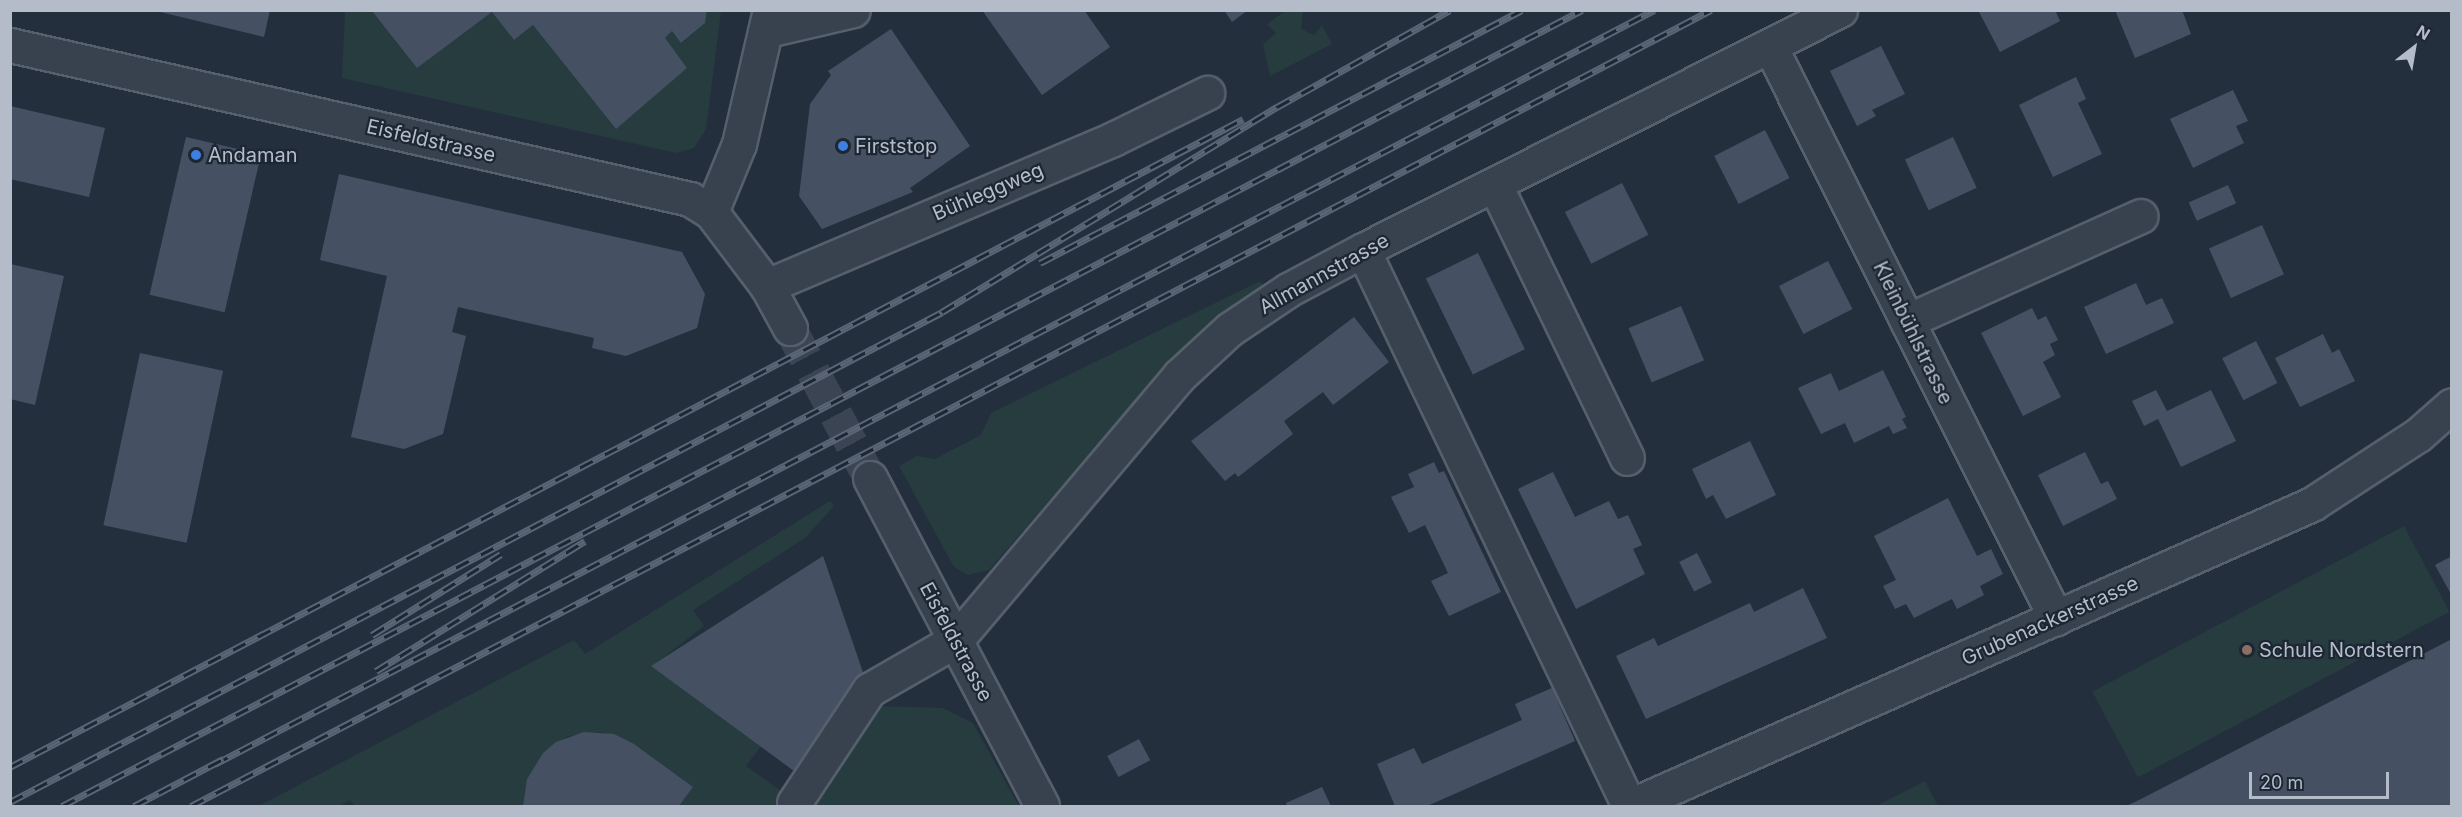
<!DOCTYPE html>
<meta charset="utf-8">
<style>
body{margin:0}
#map{position:relative;width:2462px;height:817px;overflow:hidden;background:#242f3e;font-family:Inter,sans-serif}
div>[style]{position:absolute}
.green>*{inset:0;background:#263c3f;transform-origin:0 0}
.building>*{inset:0;background:#455162;transform-origin:0 0}
.minor-tunnel>*{height:33px;margin-top:-16.5px;transform-origin:0;background:repeating-linear-gradient(90deg,#3a4453 0 33px,transparent 0 49px)}
.roads{filter:drop-shadow(2px 0 #565f6c) drop-shadow(-2px 0 #565f6c) drop-shadow(0 2px #565f6c) drop-shadow(0 -2px #565f6c)}
.minor>*{height:33px;margin:-16.5px;padding:0 16.5px;transform-origin:16.5px;border-radius:16.5px;background:#38414e}
.rail>*{height:7px;margin-top:-3.5px;transform-origin:0;background:repeating-linear-gradient(90deg,#1d2633 0 14px,#5a6575 0 28px);box-sizing:border-box;border-block:2px solid #5a6575}
.dots>*{width:16px;height:16px;translate:-50% -50%;box-sizing:border-box;border:3px solid #1d2633;border-radius:50%}
span{translate:-50% -50%;white-space:nowrap;text-align:center;line-height:1.15;-webkit-text-stroke:4.5px #1d2633;paint-order:stroke}
.street-label{font-size:20px;color:#b4bcc9}
.poi-label{font-size:20px;color:#b4bcc9}
.left{translate:0 -50%;text-align:left}
.frame{position:absolute;inset:0;border:12px solid #b4bcc9;pointer-events:none}
.north{position:absolute;left:2384px;top:18px;width:60px;height:60px;-webkit-text-stroke:4px #1d2633;paint-order:stroke;rotate:31deg;font-size:16px;font-weight:700;line-height:24px;text-align:center;color:#b4bcc9}
.north::after{content:'';display:block;margin:auto;width:21px;height:27px;background:#b4bcc9;clip-path:polygon(50% 0,100% 100%,50% 72%,0 100%)}
.scale{position:absolute;left:2249px;top:772px;width:140px;height:27px;box-sizing:border-box;border:3px solid #b4bcc9;border-top:0;padding-left:8px;font-size:18px;line-height:21px;white-space:nowrap;color:#b4bcc9;-webkit-text-stroke:4px #1d2633;paint-order:stroke}
</style>
<div id="map">
<div class="green">
<i style="clip-path:polygon(345px 11px,371px 11px,417px 68px,492px 12px,514px 40px,533px 25px,616px 129px,665px 38px,672px 31px,682px 43px,705px 23px,707px 11px,721px 11px,706px 129px,694px 148px,676px 153px,342px 78px)"></i>
<i style="clip-path:polygon(1285px 11px,1303px 11px,1301px 29px,1314px 35px,1322px 25px,1332px 44px,1270px 76px,1263px 44px,1276px 33px,1267px 24px)"></i>
<i style="clip-path:polygon(1260px 281px,1263px 286px,1176px 354px,989px 570px,968px 575px,954px 567px,899px 466px,917px 456px,935px 459px,981px 435px,991px 413px)"></i>
<i style="clip-path:polygon(830px 501px,834px 506px,805px 538px,693px 610px,704px 626px,652px 666px,761px 746px,746px 766px,788px 796px,780px 806px,679px 806px,693px 787px,634px 744px,601px 732px,569px 736px,543px 753px,527px 779px,523px 806px,355px 806px,350px 800px,339px 806px,259px 806px,574px 640px,585px 654px)"></i>
<i style="left:2404px;top:526px;width:97px;height:353px;rotate:62deg"></i>
<i style="clip-path:polygon(880px 706px,943px 708px,973px 723px,1019px 806px,807px 806px)"></i>
<i style="clip-path:polygon(1925px 781px,1938px 806px,1876px 806px)"></i>
</div>
<div class="building">
<i style="clip-path:polygon(152px 10px,270px 10px,264px 37px)"></i>
<i style="clip-path:polygon(371px 10px,707px 10px,705px 23px,681px 43px,672px 31px,665px 38px,687px 68px,616px 129px,533px 25px,514px 40px,492px 12px,417px 68px)"></i>
<i style="clip-path:polygon(982px 10px,1084px 10px,1110px 47px,1042px 95px)"></i>
<i style="clip-path:polygon(1224px 10px,1248px 10px,1232px 22px)"></i>
<i style="clip-path:polygon(1978px 10px,2055px 10px,2060px 21px,2000px 52px)"></i>
<i style="clip-path:polygon(2115px 10px,2182px 10px,2191px 34px,2135px 58px)"></i>
<i style="clip-path:polygon(891px 29px,970px 146px,910px 188px,913px 192px,822px 229px,799px 196px,810px 104px,831px 75px,828px 71px)"></i>
<i style="clip-path:polygon(1881px 46px,1905px 94px,1872px 110px,1876px 116px,1857px 126px,1830px 71px)"></i>
<i style="clip-path:polygon(2076px 77px,2086px 99px,2078px 103px,2102px 154px,2053px 177px,2019px 105px)"></i>
<i style="clip-path:polygon(2233px 90px,2248px 121px,2236px 126px,2244px 143px,2193px 168px,2170px 119px)"></i>
<i style="clip-path:polygon(10px 106px,105px 128px,89px 197px,10px 179px)"></i>
<i style="left:1765px;top:130px;width:54px;height:57px;rotate:63deg"></i>
<i style="left:186px;top:137px;width:77px;height:162px;rotate:13deg"></i>
<i style="left:1953px;top:137px;width:56px;height:53px;rotate:65deg"></i>
<i style="clip-path:polygon(339px 174px,682px 252px,705px 294px,697px 328px,626px 356px,592px 348px,594px 338px,458px 307px,452px 332px,466px 336px,443px 434px,404px 449px,351px 437px,387px 276px,320px 260px)"></i>
<i style="left:1622px;top:183px;width:58px;height:64px;rotate:63deg"></i>
<i style="left:2228px;top:185px;width:20px;height:43px;rotate:66deg"></i>
<i style="left:2262px;top:225px;width:54px;height:58px;rotate:66deg"></i>
<i style="left:1478px;top:253px;width:107px;height:58px;rotate:64deg"></i>
<i style="left:1828px;top:261px;width:54px;height:55px;rotate:63deg"></i>
<i style="clip-path:polygon(10px 264px,64px 276px,35px 405px,10px 399px)"></i>
<i style="clip-path:polygon(2136px 283px,2146px 305px,2162px 298px,2174px 323px,2106px 354px,2084px 307px)"></i>
<i style="left:1681px;top:306px;width:59px;height:57px;rotate:67deg"></i>
<i style="clip-path:polygon(2032px 308px,2038px 320px,2046px 316px,2058px 340px,2050px 344px,2055px 355px,2043px 362px,2061px 397px,2023px 416px,1981px 333px)"></i>
<i style="clip-path:polygon(1354px 317px,1389px 362px,1333px 405px,1323px 392px,1284px 421px,1293px 434px,1238px 477px,1235px 473px,1225px 481px,1191px 441px)"></i>
<i style="clip-path:polygon(2323px 334px,2332px 353px,2339px 349px,2355px 381px,2300px 407px,2275px 358px)"></i>
<i style="left:2256px;top:341px;width:47px;height:38px;rotate:63deg"></i>
<i style="left:140px;top:353px;width:85px;height:176px;rotate:12deg"></i>
<i style="clip-path:polygon(1883px 370px,1906px 417px,1902px 419px,1907px 428px,1893px 434px,1889px 426px,1854px 443px,1845px 423px,1821px 434px,1798px 388px,1831px 373px,1839px 391px)"></i>
<i style="clip-path:polygon(2156px 390px,2167px 411px,2211px 390px,2236px 441px,2181px 467px,2158px 419px,2144px 426px,2132px 401px)"></i>
<i style="clip-path:polygon(1750px 441px,1776px 495px,1726px 519px,1713px 495px,1706px 499px,1692px 469px)"></i>
<i style="clip-path:polygon(2085px 452px,2101px 484px,2108px 481px,2117px 499px,2063px 526px,2038px 475px)"></i>
<i style="clip-path:polygon(1434px 462px,1439px 473px,1444px 471px,1501px 592px,1449px 616px,1431px 581px,1448px 573px,1425px 525px,1409px 533px,1391px 497px,1414px 487px,1408px 474px)"></i>
<i style="clip-path:polygon(1553px 472px,1575px 517px,1609px 501px,1618px 519px,1628px 515px,1642px 545px,1633px 549px,1645px 574px,1576px 609px,1518px 489px)"></i>
<i style="clip-path:polygon(1948px 498px,1977px 556px,1991px 549px,2003px 574px,1980px 586px,1984px 595px,1957px 609px,1952px 599px,1914px 618px,1906px 604px,1895px 609px,1883px 586px,1896px 580px,1874px 536px)"></i>
<i style="left:1697px;top:553px;width:33px;height:20px;rotate:63deg"></i>
<i style="clip-path:polygon(823px 556px,866px 681px,798px 774px,651px 666px)"></i>
<i style="clip-path:polygon(2452px 556px,2452px 596px,2435px 565px)"></i>
<i style="clip-path:polygon(1803px 588px,1827px 638px,1646px 719px,1616px 656px,1654px 638px,1658px 646px,1750px 603px,1754px 612px)"></i>
<i style="clip-path:polygon(2452px 639px,2452px 806px,2126px 806px,2139px 800px)"></i>
<i style="clip-path:polygon(1552px 688px,1575px 741px,1427px 806px,1395px 806px,1377px 764px,1414px 748px,1422px 764px,1522px 720px,1515px 704px)"></i>
<i style="clip-path:polygon(584px 732px,614px 734px,634px 744px,693px 787px,679px 806px,523px 806px,527px 779px,543px 753px,556px 742px)"></i>
<i style="left:1139px;top:739px;width:24px;height:36px;rotate:62deg"></i>
<i style="clip-path:polygon(1322px 787px,1331px 806px,1287px 806px,1286px 803px)"></i>
</div>
<div class="minor-tunnel">
<i style="left:790px;top:328px;width:170px;rotate:61.9deg"></i>
</div>
<div class="roads">
<div class="minor">
<i style="left:768px;top:30px;width:87px;rotate:-13.2deg"></i>
<i style="left:10px;top:45px;width:697px;rotate:12.76deg"></i>
<i style="left:690px;top:199px;width:25px;rotate:32deg"></i>
<i style="left:711px;top:212px;width:93px;rotate:52.9deg"></i>
<i style="left:767px;top:286px;width:48px;rotate:61.3deg"></i>
<i style="left:1770px;top:46px;width:640px;rotate:63.47deg"></i>
<i style="left:1495px;top:185px;width:303px;rotate:64.2deg"></i>
<i style="left:711px;top:212px;width:74px;rotate:-67.6deg"></i>
<i style="left:739px;top:144px;width:138px;rotate:-77deg"></i>
<i style="left:1363px;top:250px;width:616px;rotate:64.43deg"></i>
<i style="left:767px;top:286px;width:376px;rotate:-23deg"></i>
<i style="left:1113px;top:139px;width:105px;rotate:-26.1deg"></i>
<i style="left:1907px;top:321px;width:256px;rotate:-24.2deg"></i>
<i style="left:870px;top:478px;width:370px;rotate:62.3deg"></i>
<i style="left:794px;top:803px;width:136px;rotate:-56.4deg"></i>
<i style="left:869px;top:690px;width:100px;rotate:-29.9deg"></i>
<i style="left:956px;top:640px;width:346px;rotate:-49.8deg"></i>
<i style="left:1179px;top:376px;width:69px;rotate:-42.7deg"></i>
<i style="left:1230px;top:329px;width:70px;rotate:-33.9deg"></i>
<i style="left:1288px;top:290px;width:85px;rotate:-28.1deg"></i>
<i style="left:1363px;top:250px;width:534px;rotate:-26.71deg"></i>
<i style="left:1630px;top:806px;width:746px;rotate:-23.88deg"></i>
<i style="left:2312px;top:504px;width:126px;rotate:-33.1deg"></i>
<i style="left:2418px;top:435px;width:45px;rotate:-41.4deg"></i>
</div>
</div>
<div class="rail">
<i style="left:1040px;top:263px;width:544px;rotate:-27.69deg"></i>
<i style="left:372px;top:635px;width:152px;rotate:-32.1deg"></i>
<i style="left:376px;top:671px;width:246px;rotate:-31.9deg"></i>
<i style="left:215px;top:764px;width:1625px;rotate:-27.65deg"></i>
<i style="left:10px;top:767px;width:1393px;rotate:-27.72deg"></i>
<i style="left:10px;top:802px;width:1053px;rotate:-27.73deg"></i>
<i style="left:942px;top:312px;width:393px;rotate:-31.5deg"></i>
<i style="left:1277px;top:107px;width:198px;rotate:-29.3deg"></i>
<i style="left:62px;top:806px;width:1716px;rotate:-27.64deg"></i>
<i style="left:134px;top:806px;width:101px;rotate:-27.8deg"></i>
<i style="left:191px;top:806px;width:1716px;rotate:-27.64deg"></i>
</div>
<div class="dots">
<i style="left:843px;top:146px;background:#3f7fe0"></i>
<i style="left:196px;top:155px;background:#3f7fe0"></i>
<i style="left:2247px;top:650px;background:#8d6e63"></i>
</div>
<div class="street-label">
<span style="left:431px;top:141px;rotate:13deg">Eisfeldstrasse</span>
<span style="left:988px;top:192px;rotate:-23deg">Bühleggweg</span>
<span style="left:1324px;top:274px;rotate:-29deg">Allmannstrasse</span>
<span style="left:1913px;top:333px;rotate:64deg">Kleinbühlstrasse</span>
<span style="left:2050px;top:621px;rotate:-24deg">Grubenackerstrasse</span>
<span style="left:956px;top:642px;rotate:62deg">Eisfeldstrasse</span>
</div>
<div class="poi-label">
<span class="left" style="left:855px;top:146px">Firststop</span>
<span class="left" style="left:208px;top:155px">Andaman</span>
<span class="left" style="left:2259px;top:650px">Schule Nordstern</span>
</div>
<div class="frame"></div>
<div class="north">N</div>
<div class="scale">20 m</div>
</div>
